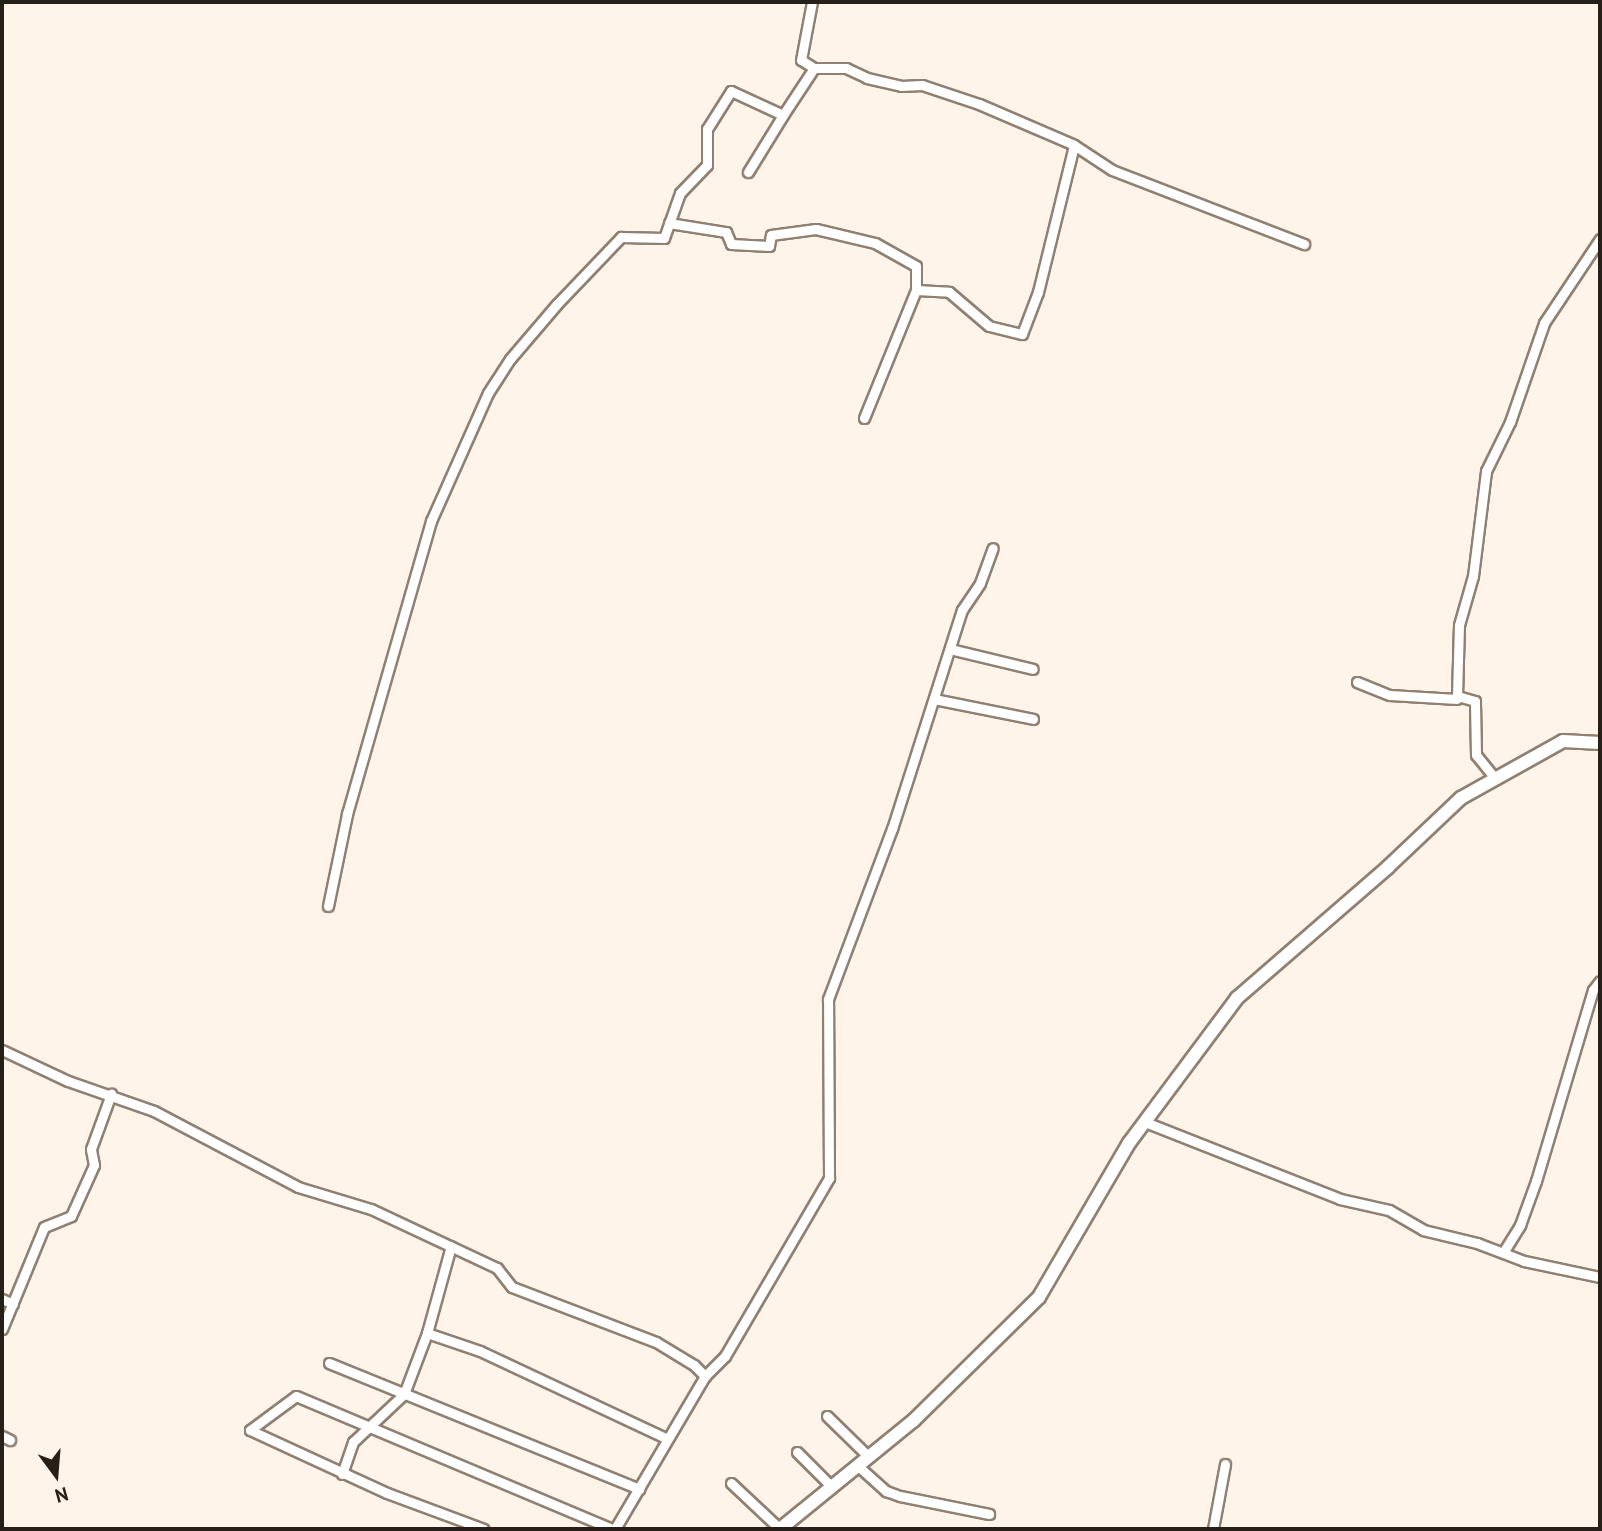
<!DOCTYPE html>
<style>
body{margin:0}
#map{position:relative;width:1602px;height:1531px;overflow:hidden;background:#fef4ea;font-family:"PT Sans",sans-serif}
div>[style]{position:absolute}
.roads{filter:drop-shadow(2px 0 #908071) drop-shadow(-2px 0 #908071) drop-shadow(0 2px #908071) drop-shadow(0 -2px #908071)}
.street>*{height:9px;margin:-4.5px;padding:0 4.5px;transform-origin:4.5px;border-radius:4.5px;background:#fff}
.secondary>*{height:12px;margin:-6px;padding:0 6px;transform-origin:6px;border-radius:6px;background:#fff}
span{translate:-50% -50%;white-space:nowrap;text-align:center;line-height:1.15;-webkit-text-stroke:7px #fef4ea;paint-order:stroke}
.frame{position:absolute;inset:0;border:4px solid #262019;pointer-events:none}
.north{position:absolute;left:21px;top:1440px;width:70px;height:70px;-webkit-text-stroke:5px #fef4ea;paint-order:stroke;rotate:164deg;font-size:19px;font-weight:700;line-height:28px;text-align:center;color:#262019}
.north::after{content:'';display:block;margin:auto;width:24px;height:32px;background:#262019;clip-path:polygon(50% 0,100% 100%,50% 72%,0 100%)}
</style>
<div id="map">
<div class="roads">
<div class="street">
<i style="left:814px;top:68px;width:32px"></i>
<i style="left:846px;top:68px;width:23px;rotate:25deg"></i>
<i style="left:867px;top:78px;width:35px;rotate:13deg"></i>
<i style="left:901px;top:86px;width:21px;rotate:-3deg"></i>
<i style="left:922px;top:85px;width:60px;rotate:18.4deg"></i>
<i style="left:979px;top:104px;width:103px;rotate:23.3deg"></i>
<i style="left:1074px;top:145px;width:45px;rotate:33.3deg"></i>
<i style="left:1112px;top:170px;width:206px;rotate:21.1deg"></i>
<i style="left:748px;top:172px;width:67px;rotate:-58.4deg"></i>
<i style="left:669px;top:223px;width:58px;rotate:9deg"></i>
<i style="left:726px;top:232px;width:13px;rotate:67deg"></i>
<i style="left:731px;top:244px;width:38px;rotate:3deg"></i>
<i style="left:769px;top:246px;width:11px;rotate:-80deg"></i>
<i style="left:771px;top:235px;width:45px;rotate:-7.6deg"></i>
<i style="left:816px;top:229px;width:61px;rotate:13.3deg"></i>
<i style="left:875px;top:243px;width:47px;rotate:29.3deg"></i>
<i style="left:916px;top:266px;width:24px;rotate:90deg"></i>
<i style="left:864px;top:418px;width:138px;rotate:-67.9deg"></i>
<i style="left:916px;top:290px;width:33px;rotate:3deg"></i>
<i style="left:949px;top:292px;width:52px;rotate:40.4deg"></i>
<i style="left:989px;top:326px;width:34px;rotate:14deg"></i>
<i style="left:1022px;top:334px;width:45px;rotate:-69.1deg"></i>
<i style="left:1038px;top:292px;width:151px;rotate:-76.2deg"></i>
<i style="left:950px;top:649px;width:85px;rotate:13.5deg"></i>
<i style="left:1357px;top:682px;width:35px;rotate:22deg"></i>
<i style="left:1390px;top:695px;width:67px;rotate:3.4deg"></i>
<i style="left:934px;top:699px;width:101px;rotate:11.4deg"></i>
<i style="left:1494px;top:777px;width:28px;rotate:-129deg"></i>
<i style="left:1476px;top:755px;width:54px;rotate:-91.1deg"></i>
<i style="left:1475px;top:701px;width:19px;rotate:-164deg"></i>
<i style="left:1457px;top:696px;width:71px;rotate:-88.4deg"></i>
<i style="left:1459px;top:625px;width:51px;rotate:-74.1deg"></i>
<i style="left:1473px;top:576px;width:106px;rotate:-82.9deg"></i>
<i style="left:1486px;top:471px;width:55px;rotate:-63.9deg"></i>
<i style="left:1510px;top:422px;width:105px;rotate:-71deg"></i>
<i style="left:1544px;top:323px;width:101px;rotate:-56.3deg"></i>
<i style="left:328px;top:906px;width:94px;rotate:-78.3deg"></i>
<i style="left:347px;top:814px;width:305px;rotate:-74deg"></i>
<i style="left:431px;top:521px;width:140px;rotate:-66deg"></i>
<i style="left:488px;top:393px;width:40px;rotate:-57.1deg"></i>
<i style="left:510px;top:359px;width:72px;rotate:-49.5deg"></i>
<i style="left:557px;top:304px;width:93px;rotate:-46.3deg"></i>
<i style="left:621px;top:237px;width:43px;rotate:1.3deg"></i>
<i style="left:664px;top:238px;width:48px;rotate:-70.4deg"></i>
<i style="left:680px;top:193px;width:39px;rotate:-46deg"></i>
<i style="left:707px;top:165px;width:36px;rotate:-90deg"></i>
<i style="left:707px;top:129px;width:45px;rotate:-57.7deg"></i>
<i style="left:731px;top:91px;width:57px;rotate:24.8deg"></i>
<i style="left:783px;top:115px;width:56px;rotate:-56.6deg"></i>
<i style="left:814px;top:68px;width:15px;rotate:-148deg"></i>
<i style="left:801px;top:60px;width:59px;rotate:-79.3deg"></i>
<i style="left:2px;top:1050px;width:73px;rotate:25.2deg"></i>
<i style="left:68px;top:1081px;width:91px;rotate:19.2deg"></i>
<i style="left:154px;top:1111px;width:163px;rotate:27.8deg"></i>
<i style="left:298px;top:1187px;width:76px;rotate:16.8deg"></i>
<i style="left:371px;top:1209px;width:139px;rotate:25.1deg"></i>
<i style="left:497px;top:1268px;width:24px;rotate:52deg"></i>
<i style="left:512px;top:1287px;width:154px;rotate:20.9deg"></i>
<i style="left:656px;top:1342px;width:44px;rotate:31.2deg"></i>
<i style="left:694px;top:1365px;width:16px;rotate:45deg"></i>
<i style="left:705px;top:1376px;width:178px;rotate:120.5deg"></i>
<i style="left:1145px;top:1122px;width:210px;rotate:21.5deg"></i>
<i style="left:1340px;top:1199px;width:50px;rotate:12.7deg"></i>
<i style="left:1389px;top:1210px;width:39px;rotate:30deg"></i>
<i style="left:1423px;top:1230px;width:56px;rotate:13.5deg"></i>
<i style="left:1477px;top:1243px;width:50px;rotate:21deg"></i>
<i style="left:1524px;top:1261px;width:78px;rotate:11.9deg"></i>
<i style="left:1504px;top:1251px;width:31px;rotate:-58deg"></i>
<i style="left:1520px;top:1225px;width:47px;rotate:-70deg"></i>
<i style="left:1536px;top:1181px;width:199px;rotate:-73.4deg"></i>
<i style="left:1593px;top:990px;width:11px;rotate:-52deg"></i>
<i style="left:2px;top:1299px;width:12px;rotate:24deg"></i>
<i style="left:2px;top:1329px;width:110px;rotate:-67.6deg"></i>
<i style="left:44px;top:1227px;width:29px;rotate:-22deg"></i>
<i style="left:71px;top:1216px;width:56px;rotate:-65.7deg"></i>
<i style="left:94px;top:1165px;width:16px;rotate:-101deg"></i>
<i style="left:91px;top:1149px;width:59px;rotate:-70deg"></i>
<i style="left:427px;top:1333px;width:56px;rotate:18.8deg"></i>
<i style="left:480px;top:1351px;width:205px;rotate:25.1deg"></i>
<i style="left:329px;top:1363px;width:335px;rotate:22.1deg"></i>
<i style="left:705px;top:1376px;width:28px;rotate:-45deg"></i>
<i style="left:725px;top:1356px;width:206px;rotate:-59.7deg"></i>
<i style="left:829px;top:1178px;width:179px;rotate:-90.3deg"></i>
<i style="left:828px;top:999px;width:182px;rotate:-69.4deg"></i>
<i style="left:892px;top:829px;width:230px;rotate:-72.3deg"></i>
<i style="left:962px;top:610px;width:32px;rotate:-56deg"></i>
<i style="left:980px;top:583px;width:37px;rotate:-70deg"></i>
<i style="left:827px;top:1416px;width:59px;rotate:44.3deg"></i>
<i style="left:250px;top:1430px;width:57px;rotate:-36.5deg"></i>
<i style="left:296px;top:1396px;width:344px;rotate:22.8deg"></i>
<i style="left:250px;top:1430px;width:151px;rotate:24.7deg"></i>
<i style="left:387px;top:1493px;width:103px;rotate:20.4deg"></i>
<i style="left:2px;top:1436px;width:9px;rotate:27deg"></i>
<i style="left:797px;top:1452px;width:49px;rotate:45deg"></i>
<i style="left:858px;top:1466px;width:38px;rotate:42deg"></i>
<i style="left:886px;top:1491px;width:15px;rotate:20deg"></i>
<i style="left:900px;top:1496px;width:91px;rotate:11.4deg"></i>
<i style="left:342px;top:1474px;width:34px;rotate:-71deg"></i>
<i style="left:353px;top:1442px;width:70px;rotate:-43.3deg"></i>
<i style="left:404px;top:1394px;width:65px;rotate:-69.3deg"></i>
<i style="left:427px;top:1333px;width:90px;rotate:-74.6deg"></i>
<i style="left:731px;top:1483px;width:67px;rotate:43.2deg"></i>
<i style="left:1213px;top:1529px;width:66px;rotate:-79.5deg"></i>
</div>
<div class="secondary">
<i style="left:780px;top:1529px;width:173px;rotate:-39.1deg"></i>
<i style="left:914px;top:1420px;width:175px;rotate:-44.5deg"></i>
<i style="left:1039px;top:1297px;width:178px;rotate:-59.7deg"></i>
<i style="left:1129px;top:1143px;width:181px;rotate:-53.3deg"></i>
<i style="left:1237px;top:998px;width:200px;rotate:-40.9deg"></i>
<i style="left:1388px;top:867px;width:100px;rotate:-43.4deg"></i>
<i style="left:1461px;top:798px;width:117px;rotate:-29.2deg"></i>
<i style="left:1563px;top:741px;width:37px;rotate:3deg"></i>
</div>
</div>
<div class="frame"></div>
<div class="north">N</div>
</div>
